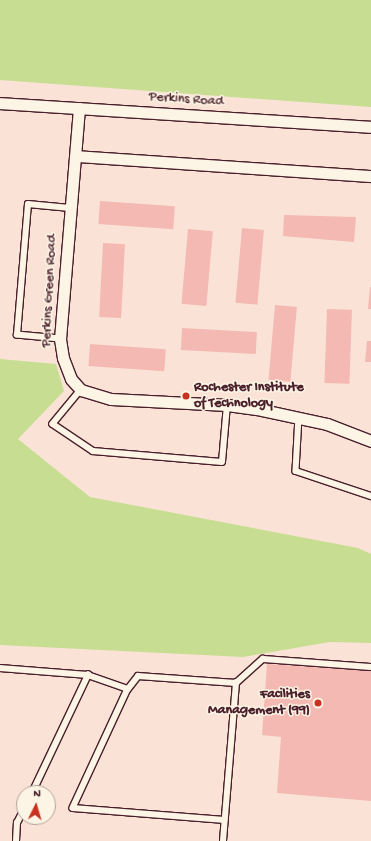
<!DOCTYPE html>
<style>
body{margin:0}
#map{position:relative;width:371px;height:841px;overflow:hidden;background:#fae3d6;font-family:"Gochi Hand",sans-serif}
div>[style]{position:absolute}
.green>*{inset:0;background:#c7dd92}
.building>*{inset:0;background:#f4b9b2;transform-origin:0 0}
.roads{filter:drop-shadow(1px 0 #4a1f2b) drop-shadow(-1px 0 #4a1f2b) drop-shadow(0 1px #4a1f2b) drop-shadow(0 -1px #4a1f2b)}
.service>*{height:5.5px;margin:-2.75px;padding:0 2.75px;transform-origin:2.75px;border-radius:2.75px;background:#fcf5e5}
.minor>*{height:11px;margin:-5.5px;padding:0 5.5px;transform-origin:5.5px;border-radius:5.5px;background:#fcf5e5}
.dots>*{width:11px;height:11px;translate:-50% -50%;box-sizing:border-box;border:2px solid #fcf5e5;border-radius:50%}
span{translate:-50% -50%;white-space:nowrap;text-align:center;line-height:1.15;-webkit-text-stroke:3px #fcf5e5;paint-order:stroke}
.street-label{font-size:14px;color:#4a1f2b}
.poi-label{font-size:14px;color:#4a1f2b;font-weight:700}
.left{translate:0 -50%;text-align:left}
.right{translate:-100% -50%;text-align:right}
.north{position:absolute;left:16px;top:785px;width:40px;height:40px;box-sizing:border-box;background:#fcf5e5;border:1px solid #b59f9b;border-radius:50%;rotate:5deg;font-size:11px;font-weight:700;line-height:16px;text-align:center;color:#4a1f2b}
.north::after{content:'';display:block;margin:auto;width:14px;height:18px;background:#c8321e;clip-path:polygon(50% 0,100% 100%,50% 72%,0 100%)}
</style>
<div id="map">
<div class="green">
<i style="clip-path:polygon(0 0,371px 0,371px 107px,0 80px)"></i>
<i style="clip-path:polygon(0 359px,56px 364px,64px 391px,18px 439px,90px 497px,358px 548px,371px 554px,371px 643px,330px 642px,243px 657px,0 645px)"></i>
</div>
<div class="building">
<i style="left:100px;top:201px;width:75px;height:23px;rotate:4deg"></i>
<i style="clip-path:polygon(284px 215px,356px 217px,354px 242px,283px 236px)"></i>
<i style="left:242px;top:228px;width:22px;height:75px;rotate:5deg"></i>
<i style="left:188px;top:229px;width:25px;height:75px;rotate:5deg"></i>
<i style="left:103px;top:243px;width:22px;height:74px;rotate:3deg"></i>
<i style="clip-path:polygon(370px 287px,371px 287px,371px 309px,368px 309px)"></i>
<i style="left:275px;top:305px;width:22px;height:75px;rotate:5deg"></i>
<i style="left:327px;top:309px;width:25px;height:74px;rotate:2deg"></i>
<i style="left:182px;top:328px;width:75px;height:22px;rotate:3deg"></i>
<i style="clip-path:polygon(367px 341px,371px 341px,371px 362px,365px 362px)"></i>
<i style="left:90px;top:344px;width:76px;height:22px;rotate:4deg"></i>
<i style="clip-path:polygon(267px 664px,371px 671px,371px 801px,277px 793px,281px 737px,262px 735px)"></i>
</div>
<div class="roads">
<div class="service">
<i style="left:60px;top:339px;width:43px;rotate:-174.7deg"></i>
<i style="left:17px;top:335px;width:131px;rotate:-85.2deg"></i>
<i style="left:28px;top:204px;width:42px;rotate:5.4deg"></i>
<i style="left:81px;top:390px;width:44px;rotate:129.5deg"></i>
<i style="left:53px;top:424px;width:48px;rotate:34deg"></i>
<i style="left:93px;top:451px;width:129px;rotate:4.9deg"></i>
<i style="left:222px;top:462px;width:57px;rotate:-85deg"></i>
<i style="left:299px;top:417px;width:54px;rotate:93.2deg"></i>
<i style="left:296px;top:471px;width:79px;rotate:18.4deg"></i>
<i style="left:0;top:668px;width:88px;rotate:4.5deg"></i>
<i style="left:88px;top:675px;width:42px;rotate:19.3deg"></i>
<i style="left:128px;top:689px;width:16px;rotate:-52deg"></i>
<i style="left:138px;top:676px;width:98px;rotate:4.1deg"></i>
<i style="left:128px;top:689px;width:131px;rotate:114.8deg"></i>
<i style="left:73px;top:808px;width:152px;rotate:4.5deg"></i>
<i style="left:32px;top:793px;width:131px;rotate:-64.6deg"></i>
<i style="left:16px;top:841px;width:18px;rotate:-87deg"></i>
<i style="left:17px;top:823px;width:16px;rotate:-63deg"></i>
<i style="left:223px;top:841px;width:159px;rotate:-85.3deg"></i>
<i style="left:236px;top:683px;width:36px;rotate:-42deg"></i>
<i style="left:263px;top:659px;width:108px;rotate:4.2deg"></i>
</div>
<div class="minor">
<i style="left:0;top:103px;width:372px;rotate:3.7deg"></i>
<i style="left:79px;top:108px;width:232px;rotate:94.7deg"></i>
<i style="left:60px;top:339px;width:19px;rotate:81deg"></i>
<i style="left:63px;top:358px;width:22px;rotate:69deg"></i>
<i style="left:71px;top:379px;width:15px;rotate:48deg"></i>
<i style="left:81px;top:390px;width:31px;rotate:17deg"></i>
<i style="left:111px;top:399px;width:116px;rotate:3deg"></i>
<i style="left:227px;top:405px;width:35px;rotate:8deg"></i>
<i style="left:262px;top:410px;width:66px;rotate:12.2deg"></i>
<i style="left:327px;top:424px;width:47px;rotate:21.1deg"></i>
<i style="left:76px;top:156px;width:296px;rotate:3.9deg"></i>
</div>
</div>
<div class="dots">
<i style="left:186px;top:396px;background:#c8321e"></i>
<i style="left:318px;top:703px;background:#c8321e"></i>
</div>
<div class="street-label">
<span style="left:186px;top:100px;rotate:4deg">Perkins Road</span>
<span style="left:50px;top:291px;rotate:-87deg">Perkins Green Road</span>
</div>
<div class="poi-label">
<span class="left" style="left:194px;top:396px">Rochester Institute<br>of Technology</span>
<span class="right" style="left:310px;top:703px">Facilities<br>Management (99)</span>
</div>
<div class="north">N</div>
</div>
